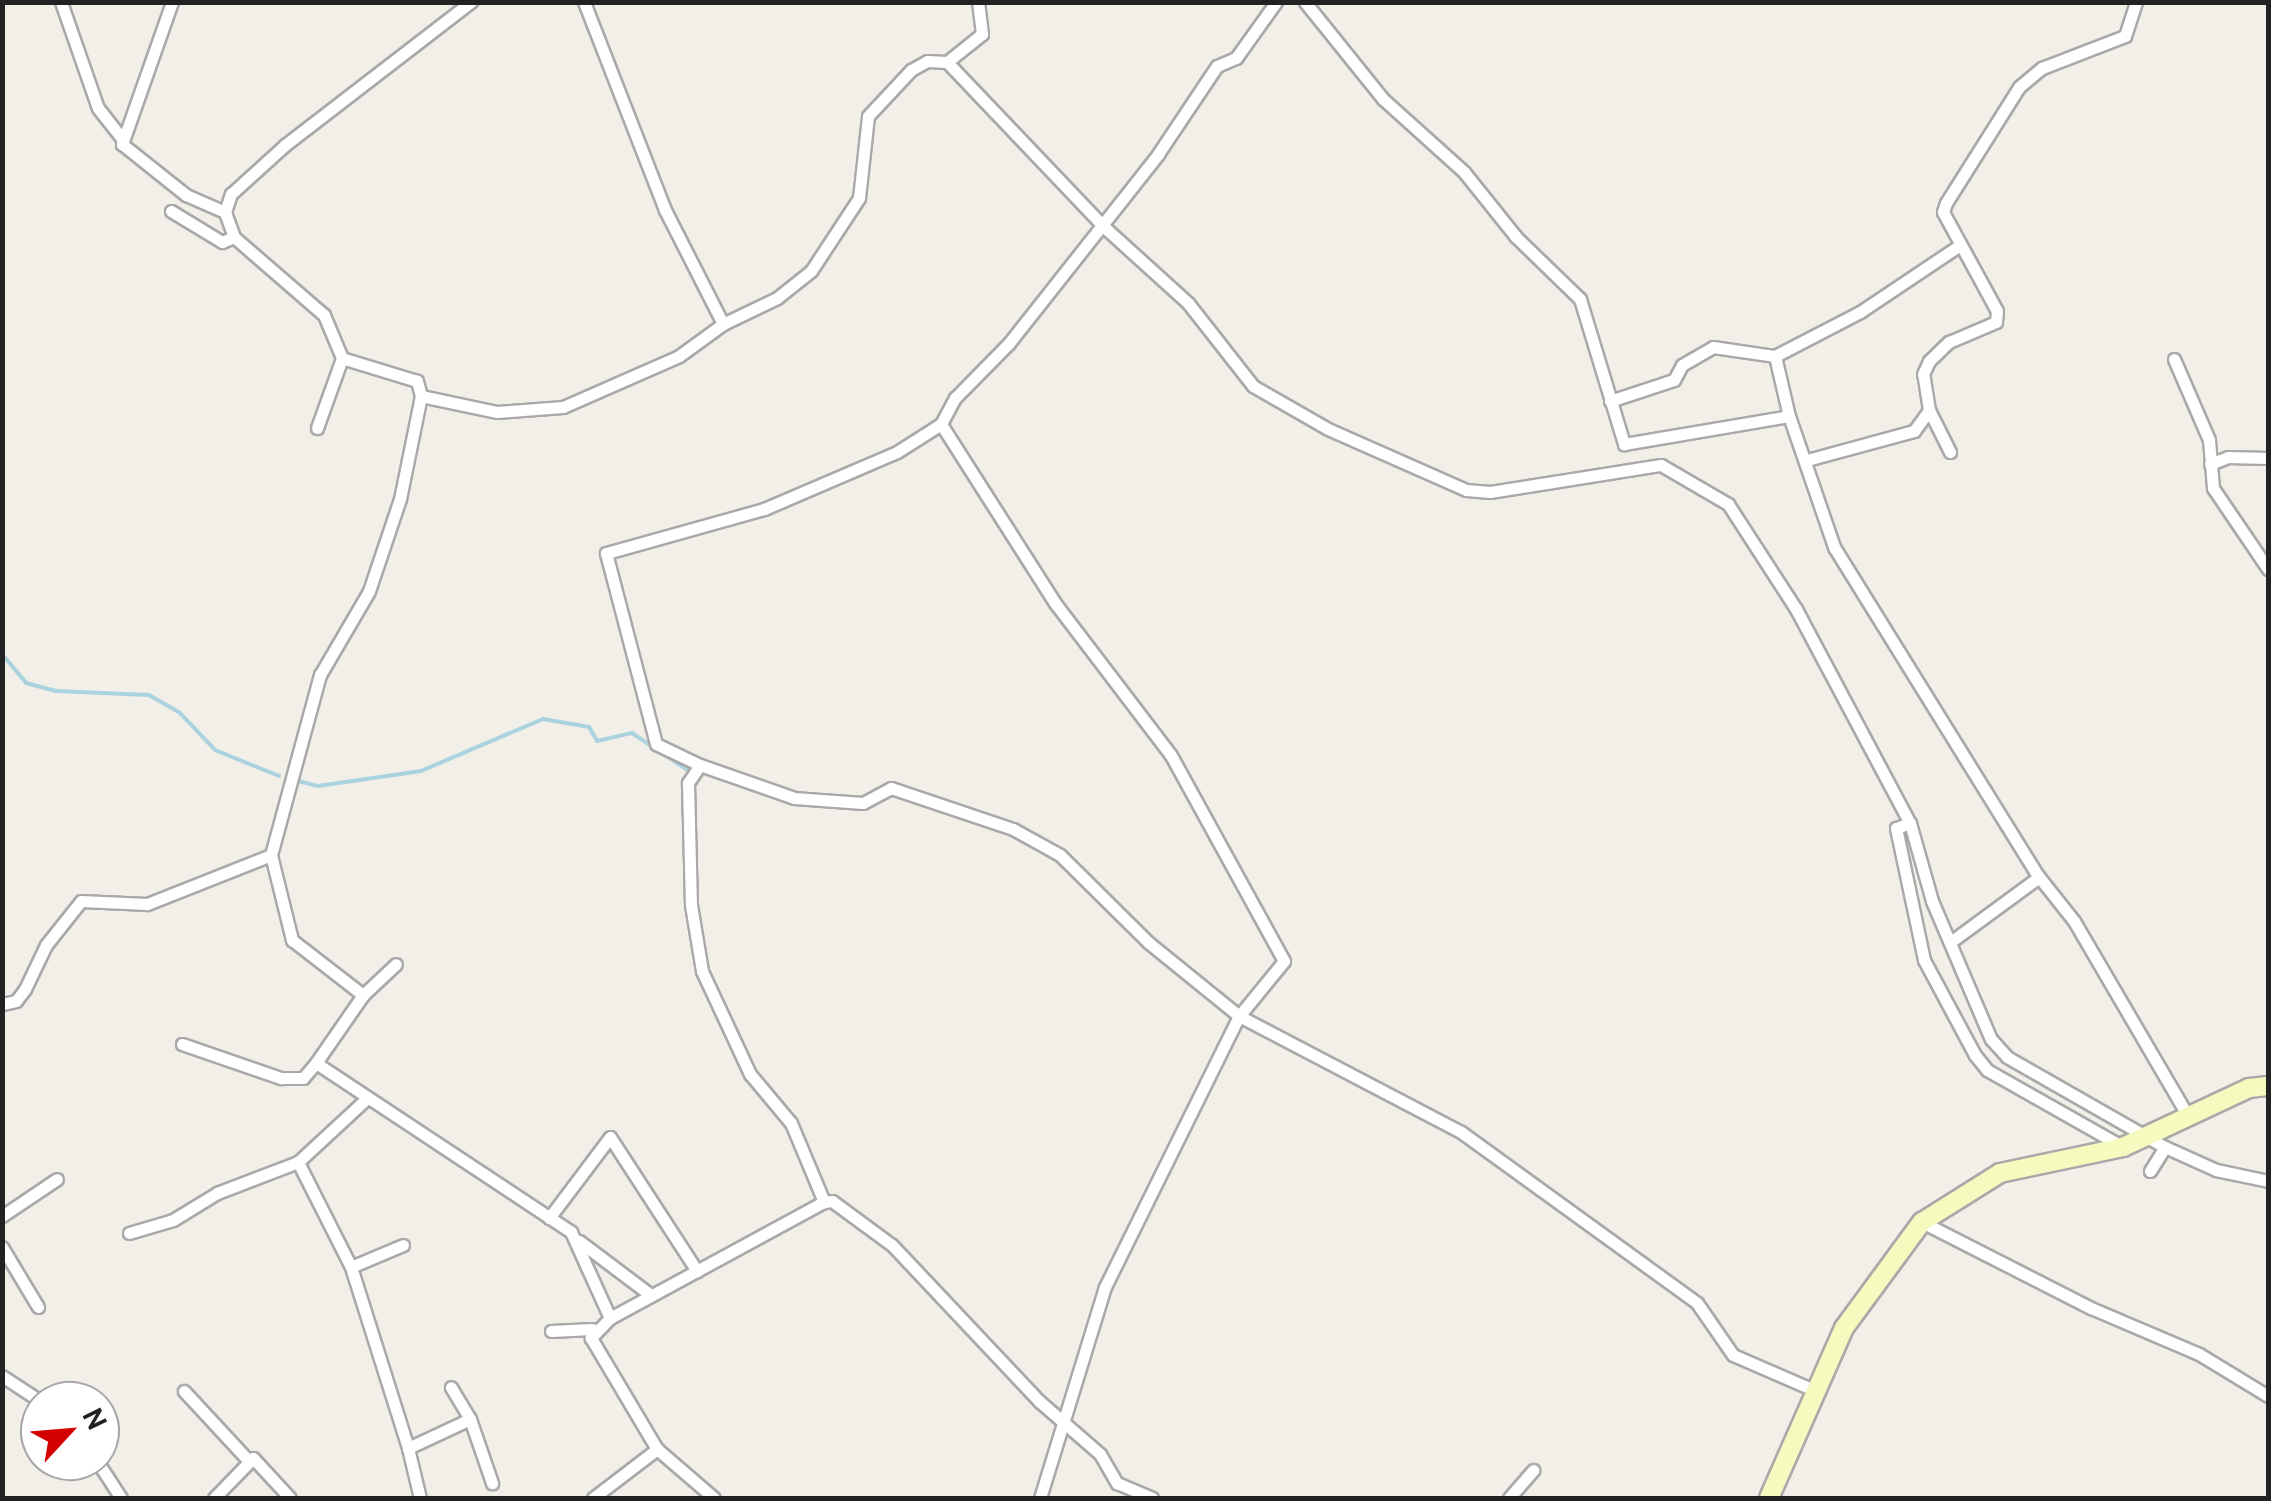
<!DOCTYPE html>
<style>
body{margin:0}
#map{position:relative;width:2271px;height:1501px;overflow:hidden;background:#f2efe9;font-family:Cabin,sans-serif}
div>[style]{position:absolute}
.stream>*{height:4px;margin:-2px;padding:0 2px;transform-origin:2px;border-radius:2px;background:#aad3df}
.roads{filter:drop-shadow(2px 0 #a9a9a9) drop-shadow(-2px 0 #a9a9a9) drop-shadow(0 2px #a9a9a9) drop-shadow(0 -2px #a9a9a9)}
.street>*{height:11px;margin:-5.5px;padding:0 5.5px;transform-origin:5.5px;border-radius:5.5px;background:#fff}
.secondary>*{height:18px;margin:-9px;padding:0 9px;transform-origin:9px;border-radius:9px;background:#f7fabf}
span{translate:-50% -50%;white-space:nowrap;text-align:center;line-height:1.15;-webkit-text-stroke:9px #fff;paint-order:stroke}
.frame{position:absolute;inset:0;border:5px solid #222;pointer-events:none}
.north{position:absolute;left:20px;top:1381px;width:100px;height:100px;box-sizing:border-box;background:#fff;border:2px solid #a7a7a7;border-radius:50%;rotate:64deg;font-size:28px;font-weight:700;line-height:40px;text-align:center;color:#222}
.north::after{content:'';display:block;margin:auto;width:35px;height:45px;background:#d40000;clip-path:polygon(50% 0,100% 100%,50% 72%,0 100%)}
</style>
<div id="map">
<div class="stream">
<i style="left:2px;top:654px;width:38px;rotate:50deg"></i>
<i style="left:26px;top:683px;width:31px;rotate:15deg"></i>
<i style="left:56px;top:691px;width:93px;rotate:2.5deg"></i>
<i style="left:149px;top:695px;width:34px;rotate:30deg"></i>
<i style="left:179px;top:712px;width:52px;rotate:46.5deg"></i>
<i style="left:215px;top:750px;width:69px;rotate:22.1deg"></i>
<i style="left:298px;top:781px;width:21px;rotate:14deg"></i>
<i style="left:318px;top:786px;width:104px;rotate:-8.3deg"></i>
<i style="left:421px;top:771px;width:133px;rotate:-23.1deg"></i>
<i style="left:543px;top:719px;width:47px;rotate:9.9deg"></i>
<i style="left:589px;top:727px;width:16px;rotate:60deg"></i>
<i style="left:597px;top:741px;width:36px;rotate:-13deg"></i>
<i style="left:632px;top:733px;width:65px;rotate:33.7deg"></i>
</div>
<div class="roads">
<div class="street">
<i style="left:61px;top:2px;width:112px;rotate:70.8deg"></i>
<i style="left:98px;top:108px;width:39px;rotate:52deg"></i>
<i style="left:172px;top:2px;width:151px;rotate:109.4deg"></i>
<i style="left:122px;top:144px;width:82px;rotate:38.6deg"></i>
<i style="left:186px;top:195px;width:43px;rotate:23.6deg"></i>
<i style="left:225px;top:212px;width:19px;rotate:-72deg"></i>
<i style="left:231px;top:194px;width:73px;rotate:-42.2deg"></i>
<i style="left:285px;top:145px;width:235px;rotate:-37.6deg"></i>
<i style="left:584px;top:2px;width:223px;rotate:68.7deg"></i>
<i style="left:665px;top:210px;width:128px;rotate:63deg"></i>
<i style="left:1305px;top:2px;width:124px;rotate:51.2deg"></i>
<i style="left:1383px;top:99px;width:109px;rotate:42deg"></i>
<i style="left:1464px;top:172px;width:83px;rotate:51.3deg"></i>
<i style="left:1516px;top:237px;width:89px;rotate:44.1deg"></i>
<i style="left:1580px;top:299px;width:152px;rotate:73.1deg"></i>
<i style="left:1624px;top:444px;width:167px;rotate:-9.6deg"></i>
<i style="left:1789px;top:416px;width:139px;rotate:71deg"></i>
<i style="left:1834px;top:547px;width:388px;rotate:58.2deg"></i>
<i style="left:2039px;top:877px;width:108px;rotate:143.7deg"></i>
<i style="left:947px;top:62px;width:45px;rotate:-38.7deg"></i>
<i style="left:982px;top:34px;width:32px;rotate:-97deg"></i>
<i style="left:171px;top:211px;width:60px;rotate:31.3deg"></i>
<i style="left:222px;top:242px;width:13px;rotate:-23deg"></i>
<i style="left:1775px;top:356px;width:96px;rotate:-27.4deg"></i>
<i style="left:1860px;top:312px;width:120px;rotate:-33.8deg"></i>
<i style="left:2174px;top:359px;width:88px;rotate:66.6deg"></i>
<i style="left:2209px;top:440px;width:48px;rotate:85.2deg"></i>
<i style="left:2213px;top:488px;width:98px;rotate:55.8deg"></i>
<i style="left:421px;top:396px;width:78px;rotate:11.9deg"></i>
<i style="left:497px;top:412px;width:66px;rotate:-4.3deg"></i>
<i style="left:563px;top:407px;width:127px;rotate:-23.7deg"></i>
<i style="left:679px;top:356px;width:54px;rotate:-36deg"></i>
<i style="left:723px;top:324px;width:60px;rotate:-25.7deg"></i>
<i style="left:777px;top:298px;width:43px;rotate:-38.5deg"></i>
<i style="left:811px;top:271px;width:87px;rotate:-56.7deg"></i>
<i style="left:859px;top:198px;width:82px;rotate:-83.7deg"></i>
<i style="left:868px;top:116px;width:63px;rotate:-46.9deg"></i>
<i style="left:911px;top:70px;width:18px;rotate:-29deg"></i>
<i style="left:927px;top:61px;width:20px;rotate:3deg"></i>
<i style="left:947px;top:62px;width:225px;rotate:46.4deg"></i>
<i style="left:1102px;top:225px;width:116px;rotate:42.2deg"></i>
<i style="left:1188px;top:303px;width:105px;rotate:51.9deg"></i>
<i style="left:1253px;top:386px;width:86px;rotate:29.8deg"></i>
<i style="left:1328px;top:429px;width:151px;rotate:23.8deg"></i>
<i style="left:1466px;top:490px;width:24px;rotate:5deg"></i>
<i style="left:1490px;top:492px;width:173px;rotate:-9deg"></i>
<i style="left:1661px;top:465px;width:78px;rotate:30.2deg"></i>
<i style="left:1728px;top:504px;width:125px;rotate:57.1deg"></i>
<i style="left:1796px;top:609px;width:242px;rotate:62deg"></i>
<i style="left:1910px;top:823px;width:81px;rotate:74.2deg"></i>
<i style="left:1932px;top:901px;width:150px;rotate:66.9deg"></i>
<i style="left:1991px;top:1039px;width:24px;rotate:48deg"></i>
<i style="left:2007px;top:1057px;width:182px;rotate:29.7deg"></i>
<i style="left:2165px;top:1147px;width:56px;rotate:24.3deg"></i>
<i style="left:2216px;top:1170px;width:53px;rotate:11.9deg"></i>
<i style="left:1610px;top:401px;width:67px;rotate:-18.2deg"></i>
<i style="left:1674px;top:380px;width:17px;rotate:-62deg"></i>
<i style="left:1682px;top:365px;width:36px;rotate:-30deg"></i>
<i style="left:1713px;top:347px;width:63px;rotate:8.3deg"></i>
<i style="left:1775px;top:356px;width:62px;rotate:76.9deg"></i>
<i style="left:1929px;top:410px;width:47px;rotate:63.4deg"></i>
<i style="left:941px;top:424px;width:52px;rotate:147.5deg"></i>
<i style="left:897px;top:452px;width:145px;rotate:156.8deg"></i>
<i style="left:764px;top:509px;width:164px;rotate:164.4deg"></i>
<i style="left:606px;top:553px;width:197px;rotate:75.3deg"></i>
<i style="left:656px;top:744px;width:49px;rotate:25.5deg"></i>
<i style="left:700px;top:765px;width:22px;rotate:124deg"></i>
<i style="left:688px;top:783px;width:122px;rotate:88.6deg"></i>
<i style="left:691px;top:905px;width:67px;rotate:80.5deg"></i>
<i style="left:702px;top:971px;width:114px;rotate:65deg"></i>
<i style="left:750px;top:1074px;width:64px;rotate:50.1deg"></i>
<i style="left:791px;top:1123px;width:86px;rotate:67.3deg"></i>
<i style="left:824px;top:1202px;width:8px;rotate:-7deg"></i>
<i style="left:832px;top:1201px;width:74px;rotate:36.3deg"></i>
<i style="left:892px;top:1245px;width:214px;rotate:46.7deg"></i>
<i style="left:1039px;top:1401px;width:81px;rotate:41deg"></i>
<i style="left:1100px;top:1454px;width:34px;rotate:60deg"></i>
<i style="left:1117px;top:1483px;width:38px;rotate:23deg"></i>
<i style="left:317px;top:428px;width:74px;rotate:-70.3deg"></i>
<i style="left:1807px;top:460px;width:111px;rotate:-15.2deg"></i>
<i style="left:1914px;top:431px;width:26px;rotate:-54deg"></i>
<i style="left:1929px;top:410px;width:36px;rotate:-99deg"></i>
<i style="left:1923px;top:374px;width:14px;rotate:-65deg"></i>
<i style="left:1929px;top:361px;width:28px;rotate:-44deg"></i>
<i style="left:1949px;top:342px;width:51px;rotate:-23.1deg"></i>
<i style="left:1996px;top:322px;width:11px;rotate:-85deg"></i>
<i style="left:1997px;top:311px;width:113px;rotate:-118.6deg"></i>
<i style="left:1943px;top:212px;width:9px;rotate:-72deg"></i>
<i style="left:1946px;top:203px;width:137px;rotate:-57.8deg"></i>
<i style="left:2019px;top:87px;width:30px;rotate:-40deg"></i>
<i style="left:2042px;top:68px;width:89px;rotate:-21.1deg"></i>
<i style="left:2125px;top:36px;width:36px;rotate:-72deg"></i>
<i style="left:2210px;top:464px;width:19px;rotate:-21deg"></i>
<i style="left:2228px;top:457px;width:40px;rotate:1.4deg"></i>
<i style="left:700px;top:765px;width:100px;rotate:19.3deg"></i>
<i style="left:794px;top:798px;width:69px;rotate:4.1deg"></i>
<i style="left:863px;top:803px;width:32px;rotate:-28deg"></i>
<i style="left:891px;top:788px;width:129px;rotate:18.6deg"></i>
<i style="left:1013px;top:829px;width:54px;rotate:29deg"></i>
<i style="left:1060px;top:855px;width:125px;rotate:44.7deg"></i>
<i style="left:1149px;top:943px;width:116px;rotate:39deg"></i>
<i style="left:1239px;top:1016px;width:250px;rotate:27.6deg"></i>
<i style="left:1461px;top:1132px;width:291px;rotate:35.9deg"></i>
<i style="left:1697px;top:1303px;width:63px;rotate:55.3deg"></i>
<i style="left:1733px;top:1355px;width:88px;rotate:23.4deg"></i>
<i style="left:1910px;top:823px;width:15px;rotate:160deg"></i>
<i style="left:1896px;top:828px;width:135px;rotate:78deg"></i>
<i style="left:1924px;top:960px;width:108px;rotate:61.8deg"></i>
<i style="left:1975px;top:1055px;width:19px;rotate:51deg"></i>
<i style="left:1987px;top:1070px;width:156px;rotate:29.5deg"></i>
<i style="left:271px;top:855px;width:88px;rotate:76.1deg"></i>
<i style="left:292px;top:940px;width:90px;rotate:37.8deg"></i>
<i style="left:363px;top:995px;width:83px;rotate:124.7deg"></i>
<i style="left:316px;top:1063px;width:306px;rotate:33.5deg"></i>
<i style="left:571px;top:1232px;width:94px;rotate:65.6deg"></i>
<i style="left:610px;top:1318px;width:28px;rotate:134deg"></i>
<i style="left:591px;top:1338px;width:129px;rotate:59.3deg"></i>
<i style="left:657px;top:1449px;width:75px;rotate:40.7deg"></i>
<i style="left:2039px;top:877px;width:56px;rotate:51.5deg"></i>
<i style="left:2074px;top:921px;width:228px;rotate:59.7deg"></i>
<i style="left:363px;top:995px;width:45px;rotate:-43.2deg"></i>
<i style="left:2px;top:1004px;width:14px;rotate:-12deg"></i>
<i style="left:16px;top:1001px;width:15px;rotate:-53deg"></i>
<i style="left:25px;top:989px;width:49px;rotate:-64.5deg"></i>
<i style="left:46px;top:945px;width:56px;rotate:-51.5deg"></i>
<i style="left:81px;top:901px;width:66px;rotate:2.6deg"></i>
<i style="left:147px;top:904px;width:133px;rotate:-21.6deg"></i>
<i style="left:271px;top:855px;width:187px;rotate:-74.8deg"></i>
<i style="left:320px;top:675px;width:97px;rotate:-59.7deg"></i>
<i style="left:369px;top:591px;width:97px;rotate:-71.4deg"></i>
<i style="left:400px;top:499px;width:105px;rotate:-78.5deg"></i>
<i style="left:421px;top:396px;width:16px;rotate:-105deg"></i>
<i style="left:417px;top:381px;width:78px;rotate:-163deg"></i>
<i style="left:342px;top:358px;width:47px;rotate:-112.7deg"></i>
<i style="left:324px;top:315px;width:119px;rotate:-139.1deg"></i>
<i style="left:234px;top:237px;width:27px;rotate:-110deg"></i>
<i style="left:182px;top:1044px;width:105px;rotate:19deg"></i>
<i style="left:281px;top:1078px;width:22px"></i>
<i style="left:303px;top:1078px;width:20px;rotate:-49deg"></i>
<i style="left:2150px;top:1171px;width:28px;rotate:-58deg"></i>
<i style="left:2px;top:1216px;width:66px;rotate:-33.9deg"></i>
<i style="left:549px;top:1218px;width:101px;rotate:-53deg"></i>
<i style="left:610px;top:1137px;width:160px;rotate:57deg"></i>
<i style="left:1922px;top:1222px;width:190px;rotate:27deg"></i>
<i style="left:2091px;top:1308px;width:117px;rotate:23.1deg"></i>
<i style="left:2199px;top:1354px;width:81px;rotate:31.3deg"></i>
<i style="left:129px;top:1233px;width:46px;rotate:-16.5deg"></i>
<i style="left:173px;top:1220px;width:52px;rotate:-31.5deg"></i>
<i style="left:217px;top:1193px;width:87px;rotate:-20.9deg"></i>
<i style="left:579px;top:1241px;width:86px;rotate:37deg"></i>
<i style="left:403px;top:1245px;width:56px;rotate:157.1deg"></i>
<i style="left:351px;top:1267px;width:190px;rotate:72.5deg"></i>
<i style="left:2px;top:1247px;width:70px;rotate:59deg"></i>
<i style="left:351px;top:1267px;width:118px;rotate:-116.8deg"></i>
<i style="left:298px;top:1162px;width:91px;rotate:-42.8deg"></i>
<i style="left:610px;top:1318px;width:243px;rotate:-28.5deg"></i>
<i style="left:551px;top:1331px;width:41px;rotate:-2.8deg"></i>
<i style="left:2px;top:1376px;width:45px;rotate:33.3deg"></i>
<i style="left:184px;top:1391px;width:94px;rotate:47.2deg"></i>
<i style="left:470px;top:1419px;width:68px;rotate:71deg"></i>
<i style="left:97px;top:1461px;width:44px;rotate:57deg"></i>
<i style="left:214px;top:1498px;width:56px;rotate:-45.7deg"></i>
<i style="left:253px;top:1458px;width:54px;rotate:47.2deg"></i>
<i style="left:420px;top:1498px;width:51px;rotate:-103.5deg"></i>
<i style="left:408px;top:1448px;width:68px;rotate:-25.1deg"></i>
<i style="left:470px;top:1419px;width:37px;rotate:-121deg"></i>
<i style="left:593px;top:1498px;width:81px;rotate:-37.4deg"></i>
<i style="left:1040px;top:1498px;width:221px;rotate:-72.9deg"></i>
<i style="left:1105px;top:1287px;width:302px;rotate:-63.7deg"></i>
<i style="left:1239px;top:1016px;width:71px;rotate:-50.7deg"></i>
<i style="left:1284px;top:961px;width:236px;rotate:-118.8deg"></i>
<i style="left:1170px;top:754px;width:190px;rotate:-127.3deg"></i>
<i style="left:1055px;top:603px;width:212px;rotate:-122.5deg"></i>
<i style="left:941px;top:424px;width:30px;rotate:-62deg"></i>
<i style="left:955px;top:398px;width:77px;rotate:-45.5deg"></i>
<i style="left:1009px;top:343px;width:241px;rotate:-51.7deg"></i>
<i style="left:1158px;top:154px;width:106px;rotate:-56.2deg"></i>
<i style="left:1217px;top:66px;width:21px;rotate:-23deg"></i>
<i style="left:1236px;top:58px;width:69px;rotate:-54.5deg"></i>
<i style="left:1509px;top:1498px;width:37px;rotate:-49deg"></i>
</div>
<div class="secondary">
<i style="left:1769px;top:1498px;width:186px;rotate:-66.2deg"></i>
<i style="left:1844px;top:1328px;width:132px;rotate:-53.7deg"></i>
<i style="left:1922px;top:1222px;width:92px;rotate:-32.1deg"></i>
<i style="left:2000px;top:1173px;width:126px;rotate:-11.9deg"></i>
<i style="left:2123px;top:1147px;width:139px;rotate:-25.1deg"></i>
<i style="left:2249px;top:1088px;width:19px;rotate:-6deg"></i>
</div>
</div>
<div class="frame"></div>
<div class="north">N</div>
</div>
